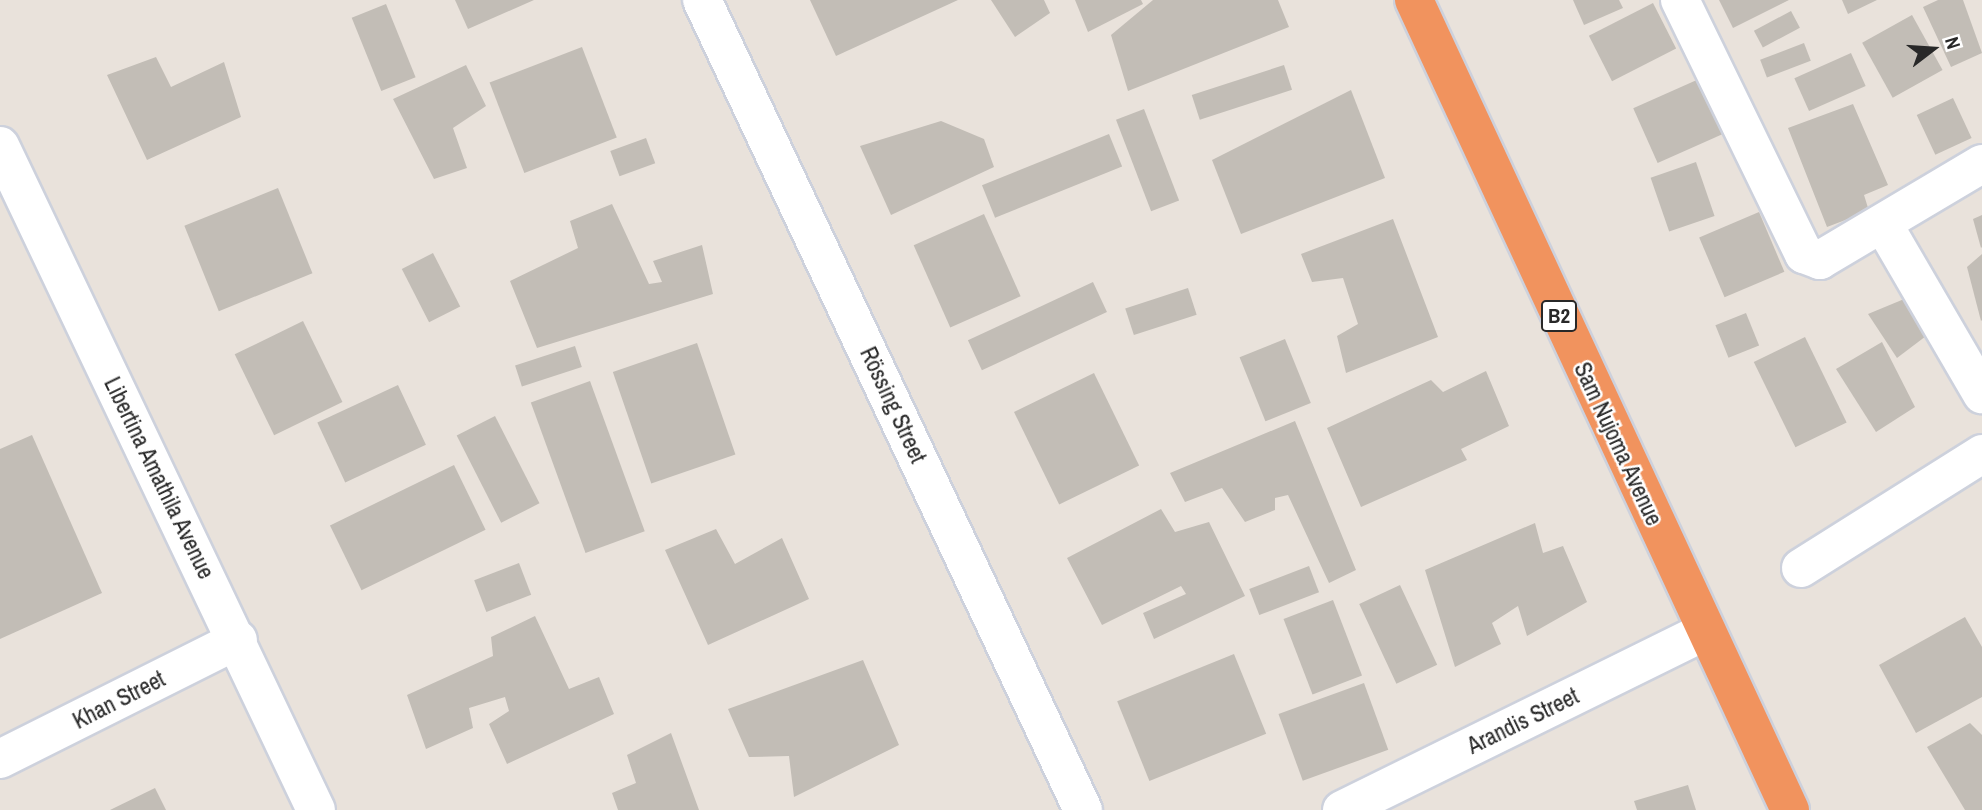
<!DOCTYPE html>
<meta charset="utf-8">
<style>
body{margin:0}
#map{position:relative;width:1982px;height:810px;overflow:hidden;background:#e9e2db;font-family:"Archivo Narrow",sans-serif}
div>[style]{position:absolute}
.building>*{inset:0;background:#c2bdb6;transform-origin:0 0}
.roads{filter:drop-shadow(2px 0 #cdd1dc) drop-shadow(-2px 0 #cdd1dc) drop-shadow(0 2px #cdd1dc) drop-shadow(0 -2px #cdd1dc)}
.street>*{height:38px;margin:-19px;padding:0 19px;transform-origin:19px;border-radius:19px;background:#fff}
.secondary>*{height:38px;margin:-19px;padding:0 19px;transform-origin:19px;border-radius:19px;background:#fff}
.highway>*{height:38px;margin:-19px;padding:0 19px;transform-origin:19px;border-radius:19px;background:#f1935e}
span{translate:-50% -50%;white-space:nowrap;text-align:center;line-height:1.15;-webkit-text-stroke:5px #fff;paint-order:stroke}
.shield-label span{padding:2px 5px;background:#fff;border:2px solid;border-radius:5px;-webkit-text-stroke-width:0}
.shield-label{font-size:21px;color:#282828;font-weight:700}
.street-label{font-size:23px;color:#282828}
.north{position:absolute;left:1898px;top:14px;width:70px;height:70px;-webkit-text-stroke:5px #fff;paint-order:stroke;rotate:73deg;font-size:19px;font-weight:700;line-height:28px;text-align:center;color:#282828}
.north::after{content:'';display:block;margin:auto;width:24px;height:32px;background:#282828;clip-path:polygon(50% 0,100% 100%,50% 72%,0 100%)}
</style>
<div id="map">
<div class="building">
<i style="clip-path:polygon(455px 0,534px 0,468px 29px)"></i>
<i style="clip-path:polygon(810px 0,958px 0,836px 56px)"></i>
<i style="clip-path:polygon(991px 0,1044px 0,1050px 13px,1015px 37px)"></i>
<i style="clip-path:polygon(1075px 0,1141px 0,1143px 4px,1088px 32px)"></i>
<i style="clip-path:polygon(1153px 0,1278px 0,1289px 27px,1128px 91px,1111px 35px)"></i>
<i style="clip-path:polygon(1573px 0,1619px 0,1623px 8px,1584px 25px)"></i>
<i style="clip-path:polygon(1719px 0,1789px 0,1733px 28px)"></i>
<i style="clip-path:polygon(1842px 0,1877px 0,1848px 14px)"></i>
<i style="clip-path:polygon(1938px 0,1963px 0,1982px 53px,1951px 67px,1923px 7px)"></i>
<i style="left:1653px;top:3px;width:51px;height:72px;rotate:63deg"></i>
<i style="left:386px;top:4px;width:79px;height:37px;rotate:68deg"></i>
<i style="left:1791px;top:11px;width:19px;height:42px;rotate:62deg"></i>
<i style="left:1912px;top:15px;width:63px;height:57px;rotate:61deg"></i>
<i style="left:1804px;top:43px;width:19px;height:47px;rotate:69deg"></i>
<i style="left:582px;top:47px;width:97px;height:99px;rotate:69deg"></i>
<i style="left:1851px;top:53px;width:36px;height:62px;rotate:66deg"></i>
<i style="clip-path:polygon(156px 57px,171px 87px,224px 62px,241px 117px,147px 160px,107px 75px)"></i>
<i style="clip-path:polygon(466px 65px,486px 106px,453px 128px,467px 168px,434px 179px,393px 99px)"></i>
<i style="left:1284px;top:65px;width:26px;height:97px;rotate:72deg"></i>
<i style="left:1699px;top:79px;width:60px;height:72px;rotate:66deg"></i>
<i style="clip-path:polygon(1351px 90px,1385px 178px,1241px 234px,1212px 160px)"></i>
<i style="left:1953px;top:98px;width:44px;height:40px;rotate:65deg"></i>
<i style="clip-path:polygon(1853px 104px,1888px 185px,1864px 195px,1869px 211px,1827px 227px,1788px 128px)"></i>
<i style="left:1144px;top:109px;width:98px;height:30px;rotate:69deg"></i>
<i style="clip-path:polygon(941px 121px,984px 139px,994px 167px,891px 215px,860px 146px)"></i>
<i style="left:1109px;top:134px;width:35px;height:137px;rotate:68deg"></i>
<i style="left:646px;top:138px;width:27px;height:38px;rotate:70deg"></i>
<i style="left:1696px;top:162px;width:57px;height:48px;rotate:71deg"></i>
<i style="left:278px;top:188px;width:92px;height:101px;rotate:68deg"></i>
<i style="clip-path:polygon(612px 204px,649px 284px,662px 282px,653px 261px,702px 245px,713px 294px,537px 348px,510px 281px,578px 248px,570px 221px)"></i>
<i style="left:1759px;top:212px;width:65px;height:65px;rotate:67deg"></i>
<i style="left:984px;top:214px;width:90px;height:77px;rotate:66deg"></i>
<i style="clip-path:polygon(1982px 215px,1982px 247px,1981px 248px,1973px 219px)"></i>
<i style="clip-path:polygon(1393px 219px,1438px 337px,1346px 373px,1337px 336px,1358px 324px,1343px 278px,1312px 282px,1301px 254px)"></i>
<i style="left:433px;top:253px;width:60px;height:35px;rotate:63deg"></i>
<i style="clip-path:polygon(1982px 254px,1982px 320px,1981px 321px,1967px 267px)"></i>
<i style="left:1093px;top:282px;width:33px;height:138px;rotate:65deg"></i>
<i style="left:1188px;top:288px;width:28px;height:66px;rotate:72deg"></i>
<i style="clip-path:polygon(1909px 297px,1930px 333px,1897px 358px,1868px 314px)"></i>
<i style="left:1746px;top:313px;width:35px;height:33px;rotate:68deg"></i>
<i style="left:303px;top:321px;width:90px;height:76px;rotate:64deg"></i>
<i style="left:1805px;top:337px;width:95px;height:57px;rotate:64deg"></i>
<i style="left:1285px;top:339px;width:69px;height:49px;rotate:68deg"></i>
<i style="clip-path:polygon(1882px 342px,1915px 407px,1876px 432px,1836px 369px)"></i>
<i style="left:697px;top:343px;width:118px;height:89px;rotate:71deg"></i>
<i style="left:575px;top:346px;width:22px;height:63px;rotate:72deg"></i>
<i style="clip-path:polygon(1486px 371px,1509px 426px,1461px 449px,1467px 460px,1361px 507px,1327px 428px,1431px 380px,1443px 392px)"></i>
<i style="left:1094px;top:373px;width:103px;height:89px;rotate:64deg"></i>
<i style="left:590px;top:381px;width:160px;height:63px;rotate:70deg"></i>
<i style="left:398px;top:385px;width:66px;height:89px;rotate:65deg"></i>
<i style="left:495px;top:416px;width:98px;height:43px;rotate:63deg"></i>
<i style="clip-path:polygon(1295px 421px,1356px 570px,1329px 583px,1288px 495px,1275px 498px,1275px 510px,1245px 522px,1222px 488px,1185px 502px,1170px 473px)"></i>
<i style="clip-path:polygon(32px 435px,102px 593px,0 639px,0 449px)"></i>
<i style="left:454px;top:465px;width:72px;height:138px;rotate:64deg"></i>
<i style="clip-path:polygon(1161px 509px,1175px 532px,1209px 522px,1245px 596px,1154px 639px,1143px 613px,1186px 594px,1181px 586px,1102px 625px,1067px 558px)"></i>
<i style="clip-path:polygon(1535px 523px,1543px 553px,1563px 546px,1587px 602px,1527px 636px,1518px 606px,1492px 623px,1501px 644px,1455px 667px,1425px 570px)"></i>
<i style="clip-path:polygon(716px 529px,735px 564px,782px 538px,809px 599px,708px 645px,665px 550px)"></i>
<i style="left:519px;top:563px;width:34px;height:48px;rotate:69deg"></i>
<i style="left:1309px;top:566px;width:28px;height:64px;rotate:69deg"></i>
<i style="left:1400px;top:585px;width:88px;height:45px;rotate:65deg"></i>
<i style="left:1333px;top:600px;width:81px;height:53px;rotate:69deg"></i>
<i style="clip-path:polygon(535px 616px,569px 689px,599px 677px,614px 714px,507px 764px,489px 724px,509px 711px,505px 697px,469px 708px,473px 728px,426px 749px,407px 695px,493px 656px,491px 637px)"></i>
<i style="clip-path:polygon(1965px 617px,1982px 647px,1982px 697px,1916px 733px,1879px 665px)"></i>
<i style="left:1234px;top:654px;width:86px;height:126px;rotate:68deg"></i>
<i style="clip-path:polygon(863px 660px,899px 745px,794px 797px,789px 756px,749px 757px,728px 709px)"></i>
<i style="left:1364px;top:683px;width:71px;height:91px;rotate:70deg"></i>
<i style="clip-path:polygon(1970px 723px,1982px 735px,1982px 810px,1965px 810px,1927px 747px)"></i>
<i style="clip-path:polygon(671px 733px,699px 810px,618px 810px,612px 793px,636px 783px,627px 755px)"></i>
<i style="clip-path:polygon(1688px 785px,1696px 810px,1637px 810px,1634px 801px)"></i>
<i style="clip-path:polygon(155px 788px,166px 810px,110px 810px)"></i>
</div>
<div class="roads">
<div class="street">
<i style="left:702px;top:0;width:895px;rotate:64.81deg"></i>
<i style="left:1680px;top:0;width:283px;rotate:64deg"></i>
<i style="left:1804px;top:254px;width:17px;rotate:21deg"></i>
<i style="left:1820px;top:260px;width:188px;rotate:-30.7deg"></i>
<i style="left:1883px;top:224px;width:197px;rotate:59.8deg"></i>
<i style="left:1801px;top:568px;width:214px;rotate:-32.2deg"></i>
<i style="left:0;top:759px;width:266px;rotate:-26.6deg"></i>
<i style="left:1342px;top:810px;width:403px;rotate:-26.2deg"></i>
</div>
<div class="secondary">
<i style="left:0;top:146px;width:735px;rotate:64.55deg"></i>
</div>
<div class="highway">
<i style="left:1414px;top:0;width:893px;rotate:65.1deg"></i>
</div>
</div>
<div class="shield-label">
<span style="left:1559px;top:316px">B2</span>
</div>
<div class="street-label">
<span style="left:893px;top:405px;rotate:65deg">Rössing Street</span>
<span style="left:1618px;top:444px;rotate:65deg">Sam Nujoma Avenue</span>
<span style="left:159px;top:478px;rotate:64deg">Libertina Amathila Avenue</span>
<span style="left:119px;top:700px;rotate:-27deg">Khan Street</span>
<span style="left:1523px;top:721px;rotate:-26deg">Arandis Street</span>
</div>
<div class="north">N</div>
</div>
